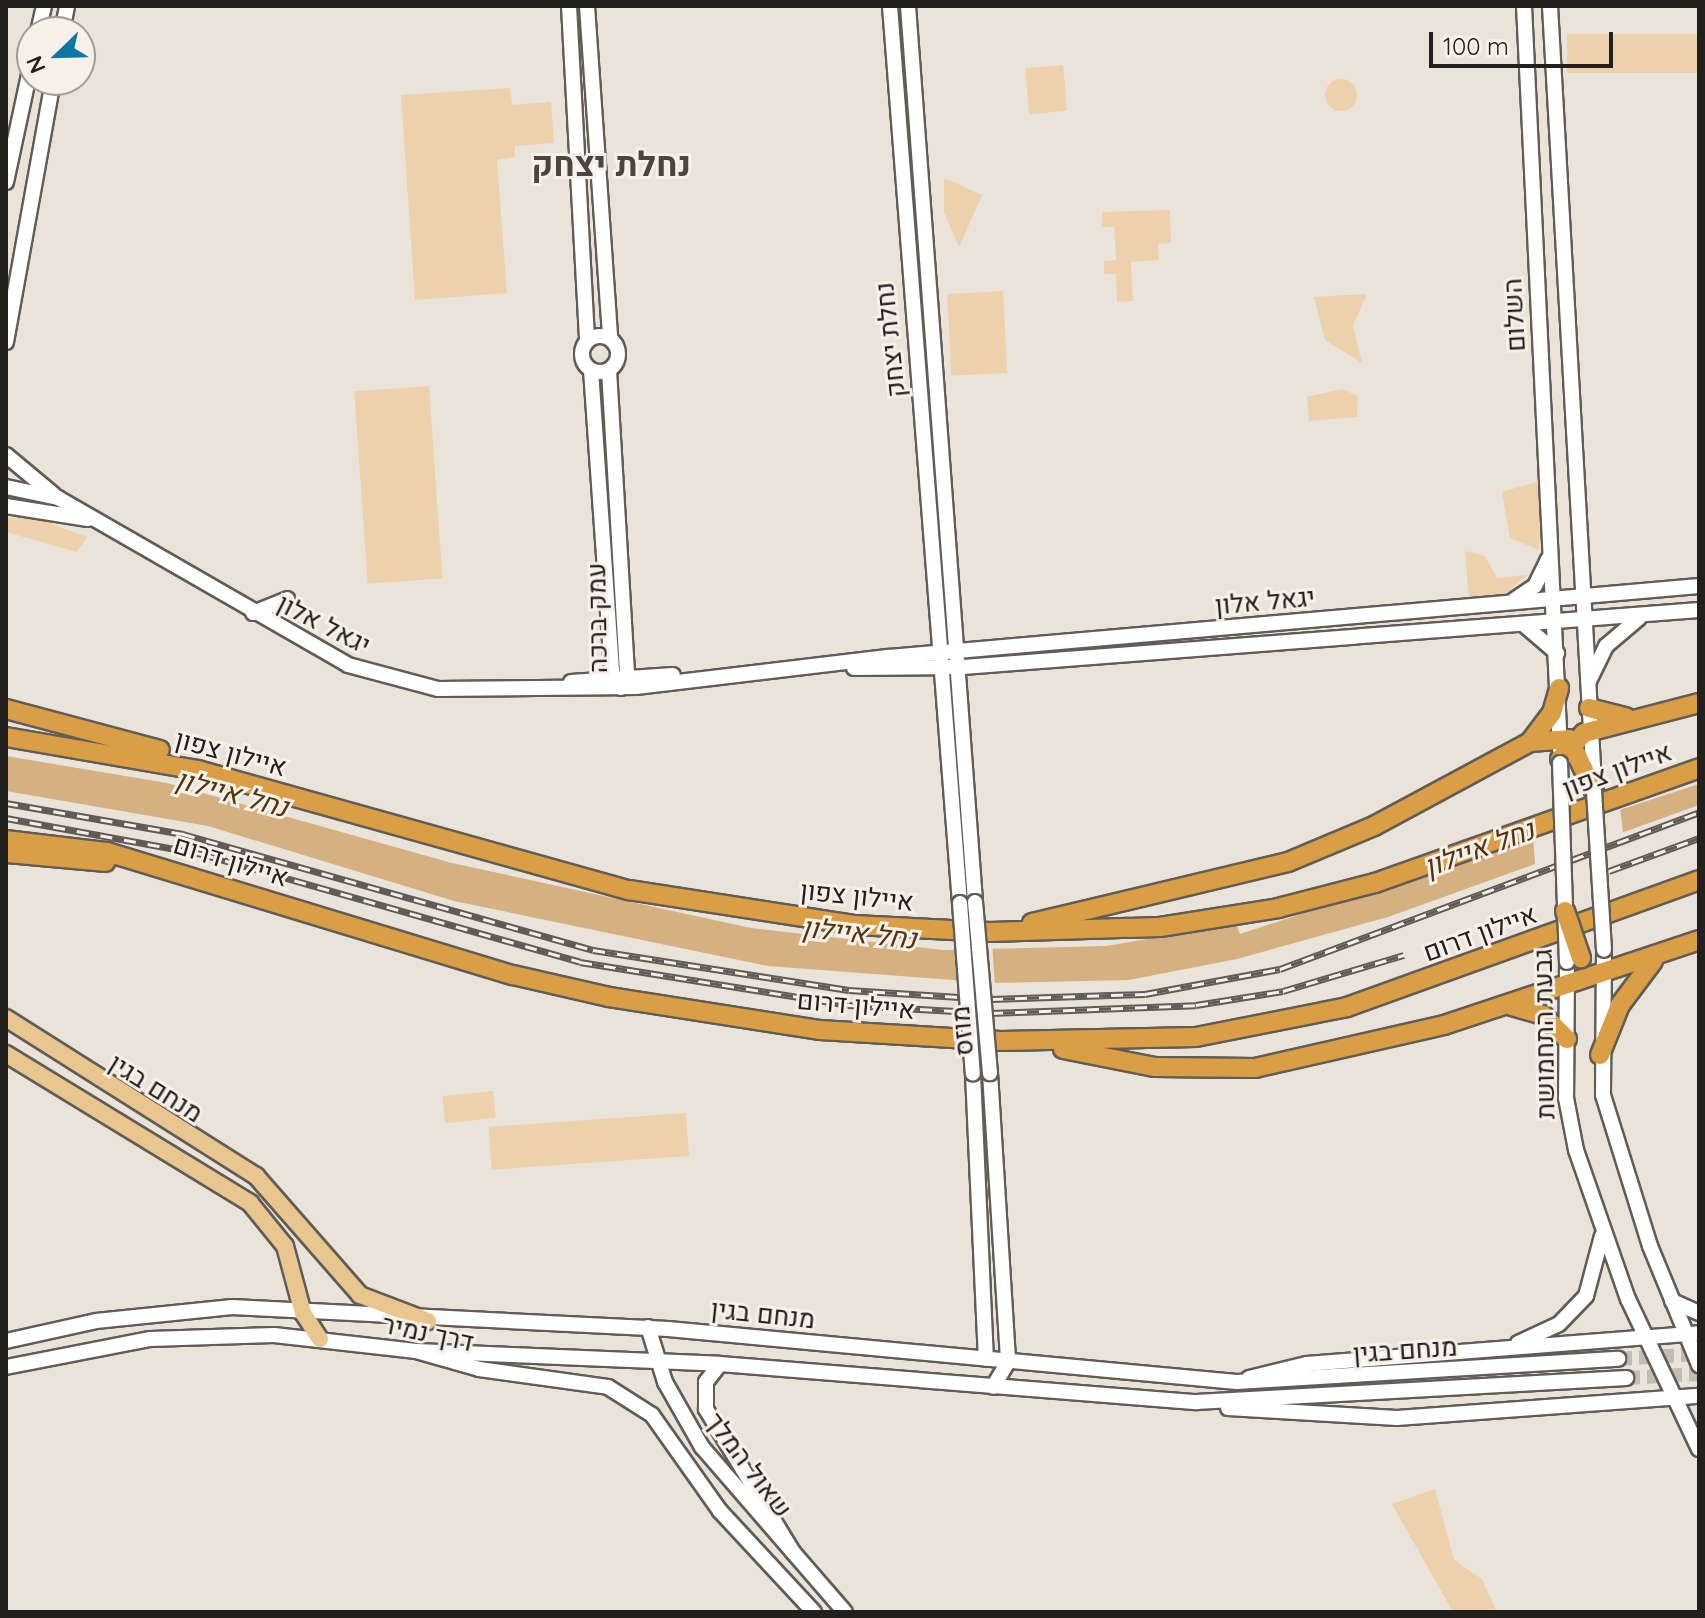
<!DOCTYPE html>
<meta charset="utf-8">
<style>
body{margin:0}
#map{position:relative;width:1705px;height:1618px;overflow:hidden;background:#e9e3da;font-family:Quicksand,Heebo,sans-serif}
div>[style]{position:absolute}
.green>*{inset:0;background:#edd1ad;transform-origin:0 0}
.round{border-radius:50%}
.water>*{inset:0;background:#d5b181}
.pier>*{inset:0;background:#e9e3da;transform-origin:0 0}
.secondary-tunnel>*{height:14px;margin-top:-7px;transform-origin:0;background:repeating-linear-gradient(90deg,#c1bcb4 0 14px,transparent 0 21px)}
.roads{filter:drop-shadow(2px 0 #615c55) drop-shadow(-2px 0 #615c55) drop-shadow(0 2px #615c55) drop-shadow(0 -2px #615c55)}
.secondary>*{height:14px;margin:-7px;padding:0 7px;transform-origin:7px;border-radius:7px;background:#fff}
.secondary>.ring{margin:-7px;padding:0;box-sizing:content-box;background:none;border:14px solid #fff;border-radius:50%}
.primary>*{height:16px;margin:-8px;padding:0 8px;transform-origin:8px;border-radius:8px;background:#e9c590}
.highway>*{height:18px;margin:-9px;padding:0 9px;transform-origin:9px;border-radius:9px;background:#da9e46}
.rail>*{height:7px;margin-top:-3.5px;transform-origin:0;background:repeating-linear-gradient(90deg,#f6f0e8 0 12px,#5f5b57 0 24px);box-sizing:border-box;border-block:2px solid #5f5b57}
.bridges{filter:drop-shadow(2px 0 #615c55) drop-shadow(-2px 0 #615c55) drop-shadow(0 2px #615c55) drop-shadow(0 -2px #615c55)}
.secondary-bridge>*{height:14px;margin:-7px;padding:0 7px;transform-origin:7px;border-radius:7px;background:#fff}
.highway-bridge>*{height:18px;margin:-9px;padding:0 9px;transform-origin:9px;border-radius:9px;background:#da9e46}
span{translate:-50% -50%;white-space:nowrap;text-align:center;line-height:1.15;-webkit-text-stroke:6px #f6f0e8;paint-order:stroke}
.street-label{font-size:26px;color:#22201d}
.water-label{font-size:28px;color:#503711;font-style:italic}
.district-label{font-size:34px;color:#4a453e;font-weight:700}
.frame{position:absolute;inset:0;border:8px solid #22201d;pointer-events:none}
.north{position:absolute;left:16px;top:16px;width:80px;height:80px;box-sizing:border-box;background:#f6f0e8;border:2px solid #a19d97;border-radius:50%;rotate:247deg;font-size:22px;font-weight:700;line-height:32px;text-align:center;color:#22201d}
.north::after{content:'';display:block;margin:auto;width:28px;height:36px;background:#0c77a2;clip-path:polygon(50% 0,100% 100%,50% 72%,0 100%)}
.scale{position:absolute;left:1429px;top:32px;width:184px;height:36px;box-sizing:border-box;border:4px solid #22201d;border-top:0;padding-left:10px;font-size:24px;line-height:28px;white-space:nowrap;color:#22201d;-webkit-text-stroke:6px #f6f0e8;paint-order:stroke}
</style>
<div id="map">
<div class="green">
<i style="left:1699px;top:34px;width:39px;height:132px;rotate:90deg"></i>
<i style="left:1063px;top:65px;width:46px;height:38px;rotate:85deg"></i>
<i class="round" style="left:1325px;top:79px;width:32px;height:32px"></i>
<i style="clip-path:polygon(510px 88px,512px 105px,551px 102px,554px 143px,515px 146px,515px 157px,497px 160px,507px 293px,415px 300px,401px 95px)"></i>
<i style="clip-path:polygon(944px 178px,982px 195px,959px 247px,944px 212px)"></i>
<i style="clip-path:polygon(1170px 210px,1171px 243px,1158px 244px,1159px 260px,1131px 262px,1133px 301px,1117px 302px,1116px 274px,1104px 274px,1104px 261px,1116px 260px,1114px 227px,1102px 227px,1102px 212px)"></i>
<i style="left:1003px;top:291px;width:82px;height:56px;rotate:87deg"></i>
<i style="clip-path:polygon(1367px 294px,1353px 325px,1362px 363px,1325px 340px,1314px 297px)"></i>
<i style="left:429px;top:386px;width:193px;height:75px;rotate:86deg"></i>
<i style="clip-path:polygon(1342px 389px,1358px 396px,1357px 417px,1309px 421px,1307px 397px)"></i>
<i style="clip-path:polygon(1540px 481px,1539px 550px,1510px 538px,1502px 492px)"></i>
<i style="clip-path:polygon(24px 516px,36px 518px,87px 537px,77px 552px,6px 532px,6px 519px)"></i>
<i style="clip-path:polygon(1465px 551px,1485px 556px,1497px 578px,1527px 575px,1503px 596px,1469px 600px)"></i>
<i style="left:493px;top:1091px;width:27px;height:51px;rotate:84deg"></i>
<i style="left:686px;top:1113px;width:43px;height:198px;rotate:86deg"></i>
<i style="clip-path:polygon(1435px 1489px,1454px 1560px,1482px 1579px,1497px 1612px,1453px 1612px,1392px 1504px)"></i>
</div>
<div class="water">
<i style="clip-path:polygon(6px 756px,167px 783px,452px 863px,751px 928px,943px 950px,1106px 946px,1236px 924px,1240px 934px,1699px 784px,1699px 805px,1388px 917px,1237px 959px,1129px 980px,993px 983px,768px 966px,454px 901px,208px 826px,6px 791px)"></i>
</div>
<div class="pier">
<i style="clip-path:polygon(1620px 805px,1623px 835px,1535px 865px,1533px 832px)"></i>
<i style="left:992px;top:943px;width:44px;height:38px;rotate:86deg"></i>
</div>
<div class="secondary-tunnel">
<i style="left:1618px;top:1359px;width:81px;rotate:-3.5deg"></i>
<i style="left:1626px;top:1378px;width:73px;rotate:-3.1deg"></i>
</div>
<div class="roads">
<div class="secondary">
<i style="left:569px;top:6px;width:335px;rotate:86.9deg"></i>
<i style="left:587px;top:6px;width:333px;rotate:86deg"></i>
<i style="left:890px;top:6px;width:900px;rotate:85.54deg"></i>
<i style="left:908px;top:6px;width:899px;rotate:85.72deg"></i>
<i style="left:1524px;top:6px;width:744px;rotate:87.23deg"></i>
<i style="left:1550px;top:6px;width:779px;rotate:86.76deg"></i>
<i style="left:38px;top:32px;width:27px;rotate:-77deg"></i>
<i style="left:62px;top:32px;width:26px;rotate:-79deg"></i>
<i style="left:6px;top:182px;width:124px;rotate:-77.9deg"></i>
<i class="ring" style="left:582px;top:336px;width:22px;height:22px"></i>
<i style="left:6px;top:342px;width:266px;rotate:-79.8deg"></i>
<i style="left:591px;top:370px;width:304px;rotate:86deg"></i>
<i style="left:612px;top:673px;width:17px;rotate:59deg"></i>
<i style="left:609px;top:370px;width:303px;rotate:86.6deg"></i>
<i style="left:627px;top:672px;width:17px;rotate:111deg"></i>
<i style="left:6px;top:455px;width:62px;rotate:39.8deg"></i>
<i style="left:6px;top:487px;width:53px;rotate:11.9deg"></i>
<i style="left:58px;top:498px;width:335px;rotate:29.9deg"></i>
<i style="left:348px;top:665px;width:93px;rotate:14.9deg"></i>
<i style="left:438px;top:689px;width:198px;rotate:-0.6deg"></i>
<i style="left:636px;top:687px;width:255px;rotate:-6.8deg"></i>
<i style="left:889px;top:657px;width:813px;rotate:-5.01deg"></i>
<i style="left:6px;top:506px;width:83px;rotate:9deg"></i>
<i style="left:1514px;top:600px;width:25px;rotate:-34deg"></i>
<i style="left:1535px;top:586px;width:30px;rotate:-64deg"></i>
<i style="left:253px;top:613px;width:37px;rotate:-22deg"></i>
<i style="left:1523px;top:624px;width:45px;rotate:40.5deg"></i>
<i style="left:854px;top:668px;width:109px;rotate:-0.5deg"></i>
<i style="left:963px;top:667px;width:738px;rotate:-4.43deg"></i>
<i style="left:1589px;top:681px;width:39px;rotate:-64deg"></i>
<i style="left:1606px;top:646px;width:43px;rotate:-40.3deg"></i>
<i style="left:571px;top:682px;width:102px;rotate:-3.9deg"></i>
<i style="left:1604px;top:950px;width:145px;rotate:90.4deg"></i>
<i style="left:1603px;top:1095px;width:158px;rotate:72.7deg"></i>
<i style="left:1650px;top:1246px;width:129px;rotate:67.6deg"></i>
<i style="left:1567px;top:962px;width:136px;rotate:90.4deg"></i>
<i style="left:1566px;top:1098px;width:53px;rotate:79.1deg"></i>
<i style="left:1576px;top:1150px;width:158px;rotate:70.8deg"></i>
<i style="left:1628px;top:1299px;width:166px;rotate:64.7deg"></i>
<i style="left:990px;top:1073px;width:290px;rotate:86.4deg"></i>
<i style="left:1008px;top:1362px;width:29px;rotate:121deg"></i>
<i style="left:973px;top:1074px;width:285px;rotate:87.4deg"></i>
<i style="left:1672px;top:1301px;width:30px;rotate:24deg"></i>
<i style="left:648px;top:1327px;width:58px;rotate:72.8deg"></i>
<i style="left:665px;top:1382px;width:75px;rotate:60.4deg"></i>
<i style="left:702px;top:1447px;width:218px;rotate:49.1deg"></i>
<i style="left:6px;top:1341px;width:92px;rotate:-12.5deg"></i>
<i style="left:96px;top:1321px;width:137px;rotate:-5.9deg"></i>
<i style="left:232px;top:1307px;width:437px;rotate:2.9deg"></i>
<i style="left:668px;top:1329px;width:571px;rotate:5.32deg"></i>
<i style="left:1237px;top:1382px;width:382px;rotate:-3.5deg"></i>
<i style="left:1518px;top:1343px;width:45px;rotate:-24.9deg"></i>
<i style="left:1559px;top:1324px;width:39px;rotate:-46deg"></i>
<i style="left:1586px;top:1296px;width:62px;rotate:-75.1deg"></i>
<i style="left:416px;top:1351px;width:304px;rotate:2.4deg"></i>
<i style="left:720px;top:1364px;width:478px;rotate:4.6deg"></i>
<i style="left:1196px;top:1402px;width:431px;rotate:-3.2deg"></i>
<i style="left:720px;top:1364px;width:23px;rotate:128deg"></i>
<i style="left:706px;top:1382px;width:27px;rotate:90deg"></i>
<i style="left:706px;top:1409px;width:167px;rotate:58.7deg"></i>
<i style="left:6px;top:1367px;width:147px;rotate:-11deg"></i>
<i style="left:150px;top:1339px;width:124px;rotate:-1.8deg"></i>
<i style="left:274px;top:1335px;width:143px;rotate:6.4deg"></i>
<i style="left:416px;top:1351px;width:66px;rotate:15.9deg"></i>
<i style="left:479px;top:1369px;width:130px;rotate:7.9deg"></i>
<i style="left:608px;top:1387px;width:52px;rotate:32.5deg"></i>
<i style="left:652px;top:1415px;width:118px;rotate:54.7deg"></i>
<i style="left:720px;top:1511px;width:138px;rotate:47.1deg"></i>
<i style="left:1249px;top:1378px;width:60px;rotate:-13.6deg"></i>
<i style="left:1307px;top:1364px;width:393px;rotate:-4.5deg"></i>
<i style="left:1228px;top:1408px;width:169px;rotate:3.4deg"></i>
<i style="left:1397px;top:1418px;width:303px;rotate:-4.2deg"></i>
</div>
<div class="primary">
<i style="left:6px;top:1018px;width:296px;rotate:32.3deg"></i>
<i style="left:256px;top:1176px;width:158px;rotate:48.8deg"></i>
<i style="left:360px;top:1295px;width:73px;rotate:20.9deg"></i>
<i style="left:6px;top:1054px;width:286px;rotate:31.4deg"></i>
<i style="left:250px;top:1203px;width:55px;rotate:50.9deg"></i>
<i style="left:285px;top:1246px;width:69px;rotate:75deg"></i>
<i style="left:303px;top:1313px;width:31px;rotate:57deg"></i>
</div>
<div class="highway">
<i style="left:1589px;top:708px;width:38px;rotate:14deg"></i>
<i style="left:6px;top:709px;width:159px;rotate:14.9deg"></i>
<i style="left:6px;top:737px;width:195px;rotate:9.8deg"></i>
<i style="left:198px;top:770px;width:447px;rotate:15.6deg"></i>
<i style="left:629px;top:890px;width:229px;rotate:8.8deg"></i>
<i style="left:855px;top:925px;width:135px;rotate:3deg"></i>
<i style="left:990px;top:932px;width:170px;rotate:-1.7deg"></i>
<i style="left:1160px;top:927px;width:120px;rotate:-9.1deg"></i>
<i style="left:1278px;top:908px;width:100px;rotate:-14.5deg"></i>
<i style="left:1375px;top:883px;width:344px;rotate:-19.5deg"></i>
<i style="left:1530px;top:742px;width:36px;rotate:-53deg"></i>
<i style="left:1552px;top:713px;width:26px;rotate:-74deg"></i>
<i style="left:1560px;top:759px;width:35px;rotate:-47deg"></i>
<i style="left:1584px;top:733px;width:119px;rotate:-14.6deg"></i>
<i style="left:6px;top:840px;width:102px;rotate:6.8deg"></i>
<i style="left:107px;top:852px;width:424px;rotate:16.9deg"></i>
<i style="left:513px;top:975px;width:98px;rotate:12.9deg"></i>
<i style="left:609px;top:997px;width:214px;rotate:8.9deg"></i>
<i style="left:820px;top:1030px;width:181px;rotate:3.5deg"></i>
<i style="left:1001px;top:1041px;width:195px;rotate:-1.2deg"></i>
<i style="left:1196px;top:1037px;width:154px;rotate:-11.2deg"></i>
<i style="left:1347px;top:1007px;width:374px;rotate:-19.8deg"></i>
<i style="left:6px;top:853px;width:100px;rotate:5.1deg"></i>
<i style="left:1032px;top:923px;width:263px;rotate:-13.4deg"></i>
<i style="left:1288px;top:862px;width:93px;rotate:-22.7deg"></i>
<i style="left:1374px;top:826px;width:177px;rotate:-28.3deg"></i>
<i style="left:1530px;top:742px;width:39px;rotate:-4deg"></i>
<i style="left:1569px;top:739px;width:58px;rotate:64.3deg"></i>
<i style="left:1512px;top:1006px;width:32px;rotate:16deg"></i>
<i style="left:1543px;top:1015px;width:34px;rotate:45deg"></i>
<i style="left:1063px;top:1049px;width:94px;rotate:11.1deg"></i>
<i style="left:1155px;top:1067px;width:100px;rotate:0.6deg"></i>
<i style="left:1255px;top:1068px;width:194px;rotate:-12.8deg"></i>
<i style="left:1444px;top:1025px;width:269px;rotate:-18.4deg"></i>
<i style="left:1600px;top:1055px;width:54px;rotate:-68.2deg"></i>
<i style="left:1620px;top:1005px;width:55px;rotate:-53.1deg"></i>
</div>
</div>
<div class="rail">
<i style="left:6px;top:803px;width:180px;rotate:9.9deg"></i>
<i style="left:183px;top:834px;width:426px;rotate:15.8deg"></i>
<i style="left:593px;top:950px;width:259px;rotate:8.9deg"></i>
<i style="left:849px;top:990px;width:142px;rotate:3.6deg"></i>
<i style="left:991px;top:999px;width:154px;rotate:-1.9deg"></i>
<i style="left:1145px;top:994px;width:137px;rotate:-10.5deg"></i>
<i style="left:1280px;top:969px;width:447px;rotate:-20.5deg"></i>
<i style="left:6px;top:818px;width:199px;rotate:10.4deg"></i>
<i style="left:202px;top:854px;width:393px;rotate:15.9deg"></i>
<i style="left:580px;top:962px;width:271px;rotate:9.1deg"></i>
<i style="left:848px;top:1005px;width:143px;rotate:3.2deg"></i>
<i style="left:991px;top:1013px;width:205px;rotate:-2.2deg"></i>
<i style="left:1196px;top:1005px;width:88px;rotate:-9.1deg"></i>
<i style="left:1283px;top:991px;width:126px;rotate:-16.6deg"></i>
<i style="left:1609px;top:871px;width:96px;rotate:-20.1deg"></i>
</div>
<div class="bridges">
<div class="secondary-bridge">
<i style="left:1560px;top:763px;width:199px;rotate:88deg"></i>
<i style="left:1594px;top:791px;width:159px;rotate:86.4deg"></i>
<i style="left:975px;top:902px;width:172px;rotate:85deg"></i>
<i style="left:960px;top:903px;width:171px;rotate:85.7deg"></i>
</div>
<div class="highway-bridge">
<i style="left:1565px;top:911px;width:50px;rotate:71.2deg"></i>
</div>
</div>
<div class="street-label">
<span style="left:1514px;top:315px;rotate:-93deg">השלום</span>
<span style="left:890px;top:340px;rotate:-96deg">נחלת יצחק</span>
<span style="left:1265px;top:601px;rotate:-5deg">יגאל אלון</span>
<span style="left:597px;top:618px;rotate:-91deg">עמק ברכה</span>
<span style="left:324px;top:624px;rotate:27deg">יגאל אלון</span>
<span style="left:231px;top:753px;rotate:15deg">איילון צפון</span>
<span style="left:1617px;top:770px;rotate:-20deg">איילון צפון</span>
<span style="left:231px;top:861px;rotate:17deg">איילון דרום</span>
<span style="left:857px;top:896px;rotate:6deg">איילון צפון</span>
<span style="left:1480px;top:933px;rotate:-20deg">איילון דרום</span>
<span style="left:856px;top:1005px;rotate:5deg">איילון דרום</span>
<span style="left:962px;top:1031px;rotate:-95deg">מוזס</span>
<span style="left:1544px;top:1034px;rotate:-91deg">גבעת התחמושת</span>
<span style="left:156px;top:1088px;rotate:32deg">מנחם בגין</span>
<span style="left:763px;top:1314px;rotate:6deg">מנחם בגין</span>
<span style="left:428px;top:1333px;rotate:12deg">דרך נמיר</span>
<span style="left:1405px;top:1350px;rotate:-4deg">מנחם בגין</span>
<span style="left:749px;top:1465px;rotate:53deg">שאול המלך</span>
</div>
<div class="water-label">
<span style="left:232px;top:793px;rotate:15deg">נחל איילון</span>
<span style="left:1479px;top:848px;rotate:-20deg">נחל איילון</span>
<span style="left:859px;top:933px;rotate:6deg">נחל איילון</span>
</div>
<div class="district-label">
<span style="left:611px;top:164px">נחלת יצחק</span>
</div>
<div class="frame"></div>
<div class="north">N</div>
<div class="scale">100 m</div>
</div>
